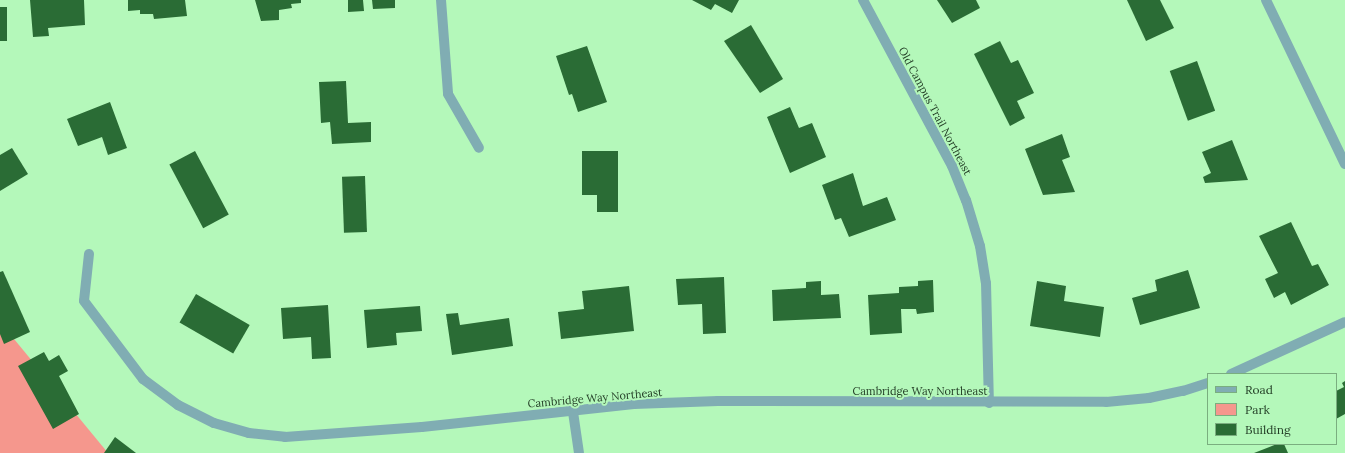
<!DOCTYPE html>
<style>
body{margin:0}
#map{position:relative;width:1345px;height:453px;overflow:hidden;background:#b4f8ba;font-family:Lora,serif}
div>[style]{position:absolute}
.green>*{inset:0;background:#f5978d}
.building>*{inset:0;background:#2a6c35;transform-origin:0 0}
.street>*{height:10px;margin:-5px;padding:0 5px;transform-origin:5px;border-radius:5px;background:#80adb3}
span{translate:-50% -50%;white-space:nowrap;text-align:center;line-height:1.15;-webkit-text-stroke:4px #b4f8ba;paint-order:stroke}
.street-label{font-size:11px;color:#243f27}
.legend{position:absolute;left:1207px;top:373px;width:130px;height:72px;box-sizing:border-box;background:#b4f8ba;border:1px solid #7aae7f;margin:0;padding:5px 7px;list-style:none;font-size:12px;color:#243f27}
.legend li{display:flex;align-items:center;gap:8px;height:20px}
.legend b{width:20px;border:1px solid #7aae7f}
</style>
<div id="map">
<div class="green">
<i style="clip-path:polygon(0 322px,108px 453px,0 453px)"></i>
</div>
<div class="building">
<i style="clip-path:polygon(30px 0,84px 0,85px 25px,48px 28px,49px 36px,33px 37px)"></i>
<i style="clip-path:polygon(128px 0,185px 0,187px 16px,154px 19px,153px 14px,140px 14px,140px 10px,128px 11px)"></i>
<i style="clip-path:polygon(255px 0,301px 0,301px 3px,291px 4px,292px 8px,279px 10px,279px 20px,261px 21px)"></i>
<i style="clip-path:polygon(348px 0,363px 0,364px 11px,348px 12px)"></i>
<i style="clip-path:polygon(372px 0,395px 0,395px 8px,373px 9px)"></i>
<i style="clip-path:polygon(692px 0,739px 0,732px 13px,715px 4px,711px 10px)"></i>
<i style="clip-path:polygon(937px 0,976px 0,980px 8px,952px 23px)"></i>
<i style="clip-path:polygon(1127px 0,1160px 0,1174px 28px,1146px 41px)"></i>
<i style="left:0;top:7px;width:7px;height:34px"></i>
<i style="clip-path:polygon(751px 25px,783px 79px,760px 93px,724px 41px)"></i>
<i style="clip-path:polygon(1000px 41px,1011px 63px,1018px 60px,1034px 93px,1017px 101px,1025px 118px,1010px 126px,974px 54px)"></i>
<i style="clip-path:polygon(587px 46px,607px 102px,578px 112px,572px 94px,569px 95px,556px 56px)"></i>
<i style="left:1197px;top:61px;width:53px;height:29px;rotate:70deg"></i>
<i style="clip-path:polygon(346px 81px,348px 123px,371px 122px,371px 142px,332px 144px,330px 122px,321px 123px,319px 82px)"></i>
<i style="clip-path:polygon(110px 102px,127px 148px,108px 155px,102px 137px,78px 146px,67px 119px)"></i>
<i style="clip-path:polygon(790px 107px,799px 128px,812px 123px,826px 157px,790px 173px,767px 117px)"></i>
<i style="clip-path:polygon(1062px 134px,1070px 157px,1062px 160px,1075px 192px,1043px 195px,1025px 149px)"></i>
<i style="clip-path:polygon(1232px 140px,1248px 180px,1205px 183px,1203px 177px,1211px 173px,1202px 152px)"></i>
<i style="clip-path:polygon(12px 148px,28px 174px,0 191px,0 155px)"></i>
<i style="left:195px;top:151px;width:72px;height:29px;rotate:62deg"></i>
<i style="clip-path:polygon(582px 151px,618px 151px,618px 212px,597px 212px,597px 195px,582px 195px)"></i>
<i style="clip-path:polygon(853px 173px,863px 206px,887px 197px,896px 220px,849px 237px,841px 218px,835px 220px,822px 185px)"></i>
<i style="left:365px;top:176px;width:56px;height:23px;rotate:88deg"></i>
<i style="clip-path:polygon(1291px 222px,1312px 266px,1318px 264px,1329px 285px,1291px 305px,1285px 292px,1274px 298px,1265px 279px,1278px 273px,1259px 236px)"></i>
<i style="clip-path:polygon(1188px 270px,1200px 308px,1140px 325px,1132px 298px,1157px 291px,1155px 280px)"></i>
<i style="clip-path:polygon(3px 271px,30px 332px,4px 344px,0 334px,0 272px)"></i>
<i style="clip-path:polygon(724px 277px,726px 333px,703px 334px,702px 304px,678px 305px,676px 279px)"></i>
<i style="clip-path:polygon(933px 280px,934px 312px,917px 314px,916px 309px,901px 309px,902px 333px,870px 335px,868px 295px,899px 293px,899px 287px,918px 286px,918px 281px)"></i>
<i style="clip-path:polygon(821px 281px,821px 295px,839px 294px,841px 318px,773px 321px,772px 290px,806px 288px,806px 282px)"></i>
<i style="clip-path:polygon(1037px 281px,1066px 286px,1064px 301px,1104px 307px,1100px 337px,1030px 326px)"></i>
<i style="clip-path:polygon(629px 286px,634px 331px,561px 339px,558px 312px,584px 309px,582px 291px)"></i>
<i style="left:196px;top:294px;width:62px;height:33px;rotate:30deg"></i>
<i style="clip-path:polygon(328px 305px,331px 358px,312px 359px,311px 337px,283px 339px,281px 308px)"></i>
<i style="clip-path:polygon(420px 306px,422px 331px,396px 333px,397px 345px,367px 348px,364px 310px)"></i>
<i style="clip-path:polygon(458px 313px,460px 325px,509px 318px,513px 346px,452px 355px,446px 314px)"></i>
<i style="clip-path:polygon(44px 352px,49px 361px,59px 355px,68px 371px,59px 376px,79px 414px,53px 429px,18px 366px)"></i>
<i style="clip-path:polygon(1345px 381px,1345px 414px,1336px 419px,1336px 391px,1344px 387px,1342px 383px)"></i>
<i style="clip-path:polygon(115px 437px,136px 453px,104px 453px)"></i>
<i style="clip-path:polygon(1277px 444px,1284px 444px,1288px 453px,1254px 453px)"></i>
</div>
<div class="street">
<i style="left:441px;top:0;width:94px;rotate:85.7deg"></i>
<i style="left:448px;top:94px;width:62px;rotate:60.1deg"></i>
<i style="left:863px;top:0;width:188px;rotate:61.8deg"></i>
<i style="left:952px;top:166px;width:37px;rotate:68deg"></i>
<i style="left:966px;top:200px;width:48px;rotate:73.1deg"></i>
<i style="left:980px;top:246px;width:37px;rotate:81deg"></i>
<i style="left:986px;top:283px;width:120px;rotate:88.6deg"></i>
<i style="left:1266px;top:0;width:182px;rotate:64.3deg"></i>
<i style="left:89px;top:254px;width:47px;rotate:96.1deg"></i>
<i style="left:84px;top:301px;width:98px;rotate:52.9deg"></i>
<i style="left:143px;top:379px;width:44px;rotate:36.6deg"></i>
<i style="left:178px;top:405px;width:40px;rotate:26.6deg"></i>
<i style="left:214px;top:423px;width:36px;rotate:16deg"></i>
<i style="left:249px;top:433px;width:36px;rotate:6deg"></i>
<i style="left:285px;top:437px;width:137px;rotate:-4.2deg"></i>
<i style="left:422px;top:427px;width:213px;rotate:-6.2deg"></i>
<i style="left:634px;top:404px;width:84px;rotate:-2deg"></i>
<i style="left:718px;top:401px;width:388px;rotate:0.1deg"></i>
<i style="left:1106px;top:402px;width:43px;rotate:-5.3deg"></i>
<i style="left:1149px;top:398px;width:35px;rotate:-12deg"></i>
<i style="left:1183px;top:391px;width:26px;rotate:-18deg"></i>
<i style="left:1231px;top:374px;width:125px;rotate:-24.5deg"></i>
<i style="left:573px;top:412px;width:41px;rotate:81.7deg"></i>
</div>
<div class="street-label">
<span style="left:935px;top:111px;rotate:62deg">Old Campus Trail Northeast</span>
<span style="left:920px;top:391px">Cambridge Way Northeast</span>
<span style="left:595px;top:398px;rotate:-5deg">Cambridge Way Northeast</span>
</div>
<ul class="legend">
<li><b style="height:5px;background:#80adb3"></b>Road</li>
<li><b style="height:11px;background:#f5978d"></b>Park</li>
<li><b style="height:11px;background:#2a6c35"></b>Building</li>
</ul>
</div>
